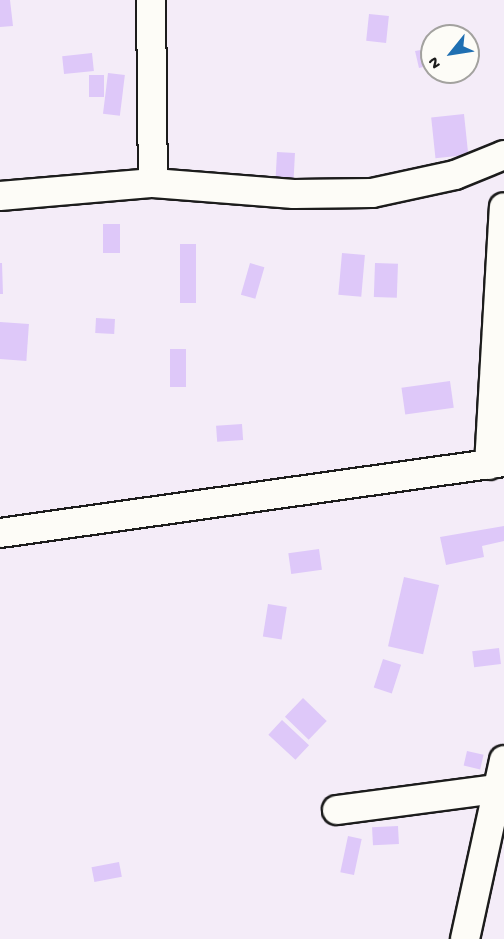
<!DOCTYPE html>
<style>
body{margin:0}
#map{position:relative;width:504px;height:939px;overflow:hidden;background:#f4ecf8;font-family:"Gochi Hand",sans-serif}
div>[style]{position:absolute}
.building>*{inset:0;background:#dec8f9;transform-origin:0 0}
.roads{filter:drop-shadow(2px 0 #1c1c1c) drop-shadow(-2px 0 #1c1c1c) drop-shadow(0 2px #1c1c1c) drop-shadow(0 -2px #1c1c1c)}
.minor>*{height:28px;margin:-14px;padding:0 14px;transform-origin:14px;border-radius:14px;background:#fdfcf7}
span{translate:-50% -50%;white-space:nowrap;text-align:center;line-height:1.15;-webkit-text-stroke:5px #fdfcf7;paint-order:stroke}
.north{position:absolute;left:420px;top:24px;width:60px;height:60px;box-sizing:border-box;background:#fdfcf7;border:2px solid #a3a29f;border-radius:50%;rotate:240deg;font-size:16px;font-weight:700;line-height:24px;text-align:center;color:#1c1c1c}
.north::after{content:'';display:block;margin:auto;width:21px;height:27px;background:#1f6fb2;clip-path:polygon(50% 0,100% 100%,50% 72%,0 100%)}
</style>
<div id="map">
<div class="building">
<i style="clip-path:polygon(0 0,10px 0,13px 26px,0 27px)"></i>
<i style="left:369px;top:14px;width:20px;height:27px;rotate:6deg"></i>
<i style="clip-path:polygon(432px 48px,432px 65px,419px 68px,415px 51px)"></i>
<i style="left:92px;top:53px;width:18px;height:30px;rotate:84deg"></i>
<i style="left:108px;top:73px;width:17px;height:41px;rotate:7deg"></i>
<i style="left:89px;top:75px;width:15px;height:22px"></i>
<i style="left:464px;top:114px;width:41px;height:33px;rotate:84deg"></i>
<i style="left:277px;top:152px;width:18px;height:29px;rotate:3deg"></i>
<i style="left:103px;top:224px;width:17px;height:29px"></i>
<i style="left:180px;top:244px;width:16px;height:59px"></i>
<i style="left:342px;top:253px;width:23px;height:42px;rotate:5deg"></i>
<i style="clip-path:polygon(0 263px,2px 263px,3px 294px,0 294px)"></i>
<i style="left:250px;top:263px;width:15px;height:33px;rotate:16deg"></i>
<i style="left:375px;top:263px;width:23px;height:34px;rotate:2deg"></i>
<i style="left:96px;top:318px;width:19px;height:15px;rotate:3deg"></i>
<i style="left:0;top:322px;width:29px;height:37px;rotate:4deg"></i>
<i style="left:170px;top:349px;width:16px;height:38px"></i>
<i style="left:450px;top:381px;width:27px;height:49px;rotate:82deg"></i>
<i style="left:242px;top:424px;width:16px;height:26px;rotate:86deg"></i>
<i style="clip-path:polygon(504px 526px,504px 541px,482px 546px,484px 557px,446px 565px,440px 537px)"></i>
<i style="left:319px;top:549px;width:21px;height:31px;rotate:82deg"></i>
<i style="left:404px;top:577px;width:36px;height:71px;rotate:13deg"></i>
<i style="left:268px;top:604px;width:19px;height:33px;rotate:9deg"></i>
<i style="left:499px;top:648px;width:16px;height:27px;rotate:83deg"></i>
<i style="left:383px;top:659px;width:19px;height:30px;rotate:18deg"></i>
<i style="left:303px;top:698px;width:33px;height:26px;rotate:44deg"></i>
<i style="left:282px;top:720px;width:37px;height:20px;rotate:43deg"></i>
<i style="left:467px;top:751px;width:17px;height:15px;rotate:13deg"></i>
<i style="left:398px;top:826px;width:18px;height:26px;rotate:87deg"></i>
<i style="left:348px;top:836px;width:14px;height:37px;rotate:12deg"></i>
<i style="left:119px;top:862px;width:15px;height:28px;rotate:79deg"></i>
</div>
<div class="roads">
<div class="minor">
<i style="left:151px;top:0;width:183px;rotate:89.4deg"></i>
<i style="left:0;top:196px;width:154px;rotate:-4.9deg"></i>
<i style="left:153px;top:183px;width:141px;rotate:4.5deg"></i>
<i style="left:294px;top:194px;width:78px;rotate:-0.7deg"></i>
<i style="left:372px;top:193px;width:85px;rotate:-12.2deg"></i>
<i style="left:455px;top:175px;width:53px;rotate:-22.2deg"></i>
<i style="left:489px;top:465px;width:258px;rotate:-86.7deg"></i>
<i style="left:0;top:533px;width:509px;rotate:-8.02deg"></i>
<i style="left:337px;top:810px;width:168px;rotate:-7.5deg"></i>
<i style="left:465px;top:939px;width:183px;rotate:-77.7deg"></i>
</div>
</div>
<div class="north">N</div>
</div>
